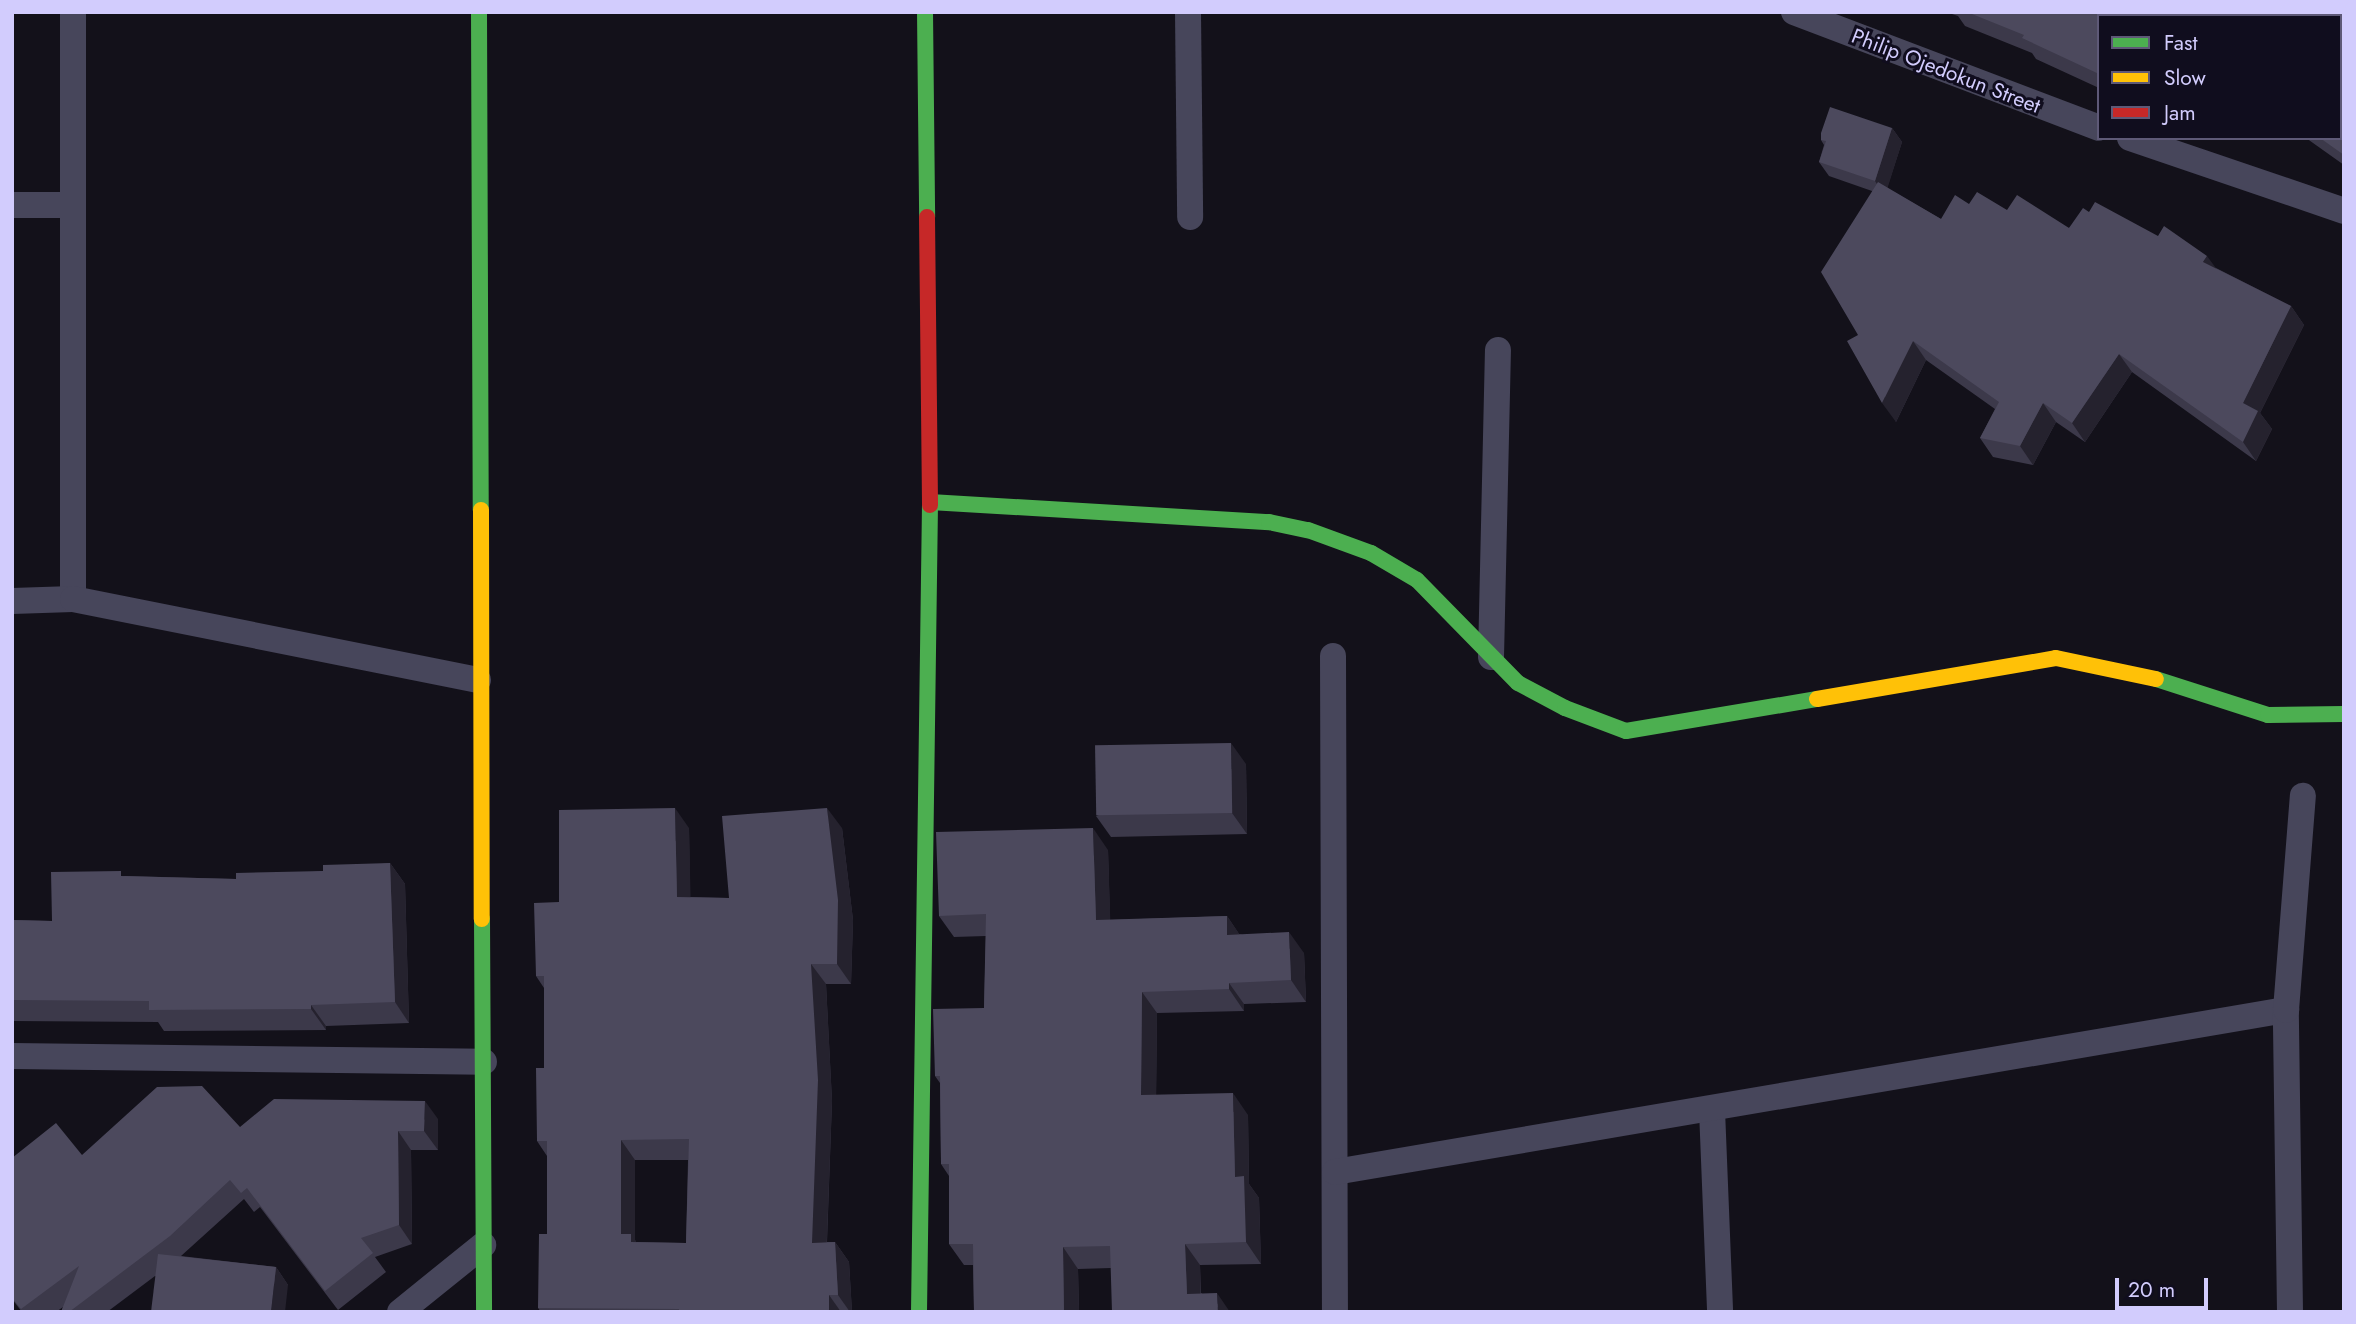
<!DOCTYPE html>
<style>
body{margin:0}
#map{position:relative;width:2356px;height:1324px;overflow:hidden;background:#13111a;font-family:Jost,sans-serif}
div>[style]{position:absolute}
.street>*{height:26px;margin:-13px;padding:0 13px;transform-origin:13px;border-radius:13px;background:#47465b}
.fast>*{height:16px;margin:-8px;padding:0 8px;transform-origin:8px;border-radius:8px;background:#4caf50}
.slow>*{height:16px;margin:-8px;padding:0 8px;transform-origin:8px;border-radius:8px;background:#ffc107}
.jam>*{height:16px;margin:-8px;padding:0 8px;transform-origin:8px;border-radius:8px;background:#c62828}
.wall>*{inset:0;background:#3c394a}
.shaded-wall>*{inset:0;background:#25222e;transform-origin:0 0}
.building>*{inset:0;background:#4c495d;transform-origin:0 0}
span{translate:-50% -50%;white-space:nowrap;text-align:center;line-height:1.15;-webkit-text-stroke:6px #100d1e;paint-order:stroke}
.street-label{font-size:21px;color:#d2ccfd}
.frame{position:absolute;inset:0;border:14px solid #d2ccfd;pointer-events:none}
.legend{position:absolute;left:2097px;top:14px;width:245px;height:126px;box-sizing:border-box;background:#100d1e;border:2px solid #5e5977;margin:0;padding:9px 12px;list-style:none;font-size:21px;color:#d2ccfd}
.legend li{display:flex;align-items:center;gap:14px;height:35px}
.legend b{width:35px;border:2px solid #5e5977}
.scale{position:absolute;left:2115px;top:1278px;width:93px;height:32px;box-sizing:border-box;border:4px solid #d2ccfd;border-top:0;padding-left:9px;font-size:21px;line-height:24px;white-space:nowrap;color:#d2ccfd;-webkit-text-stroke:5px #100d1e;paint-order:stroke}
</style>
<div id="map">
<div class="street">
<i style="left:1188px;top:12px;width:205px;rotate:89.4deg"></i>
<i style="left:1794px;top:12px;width:326px;rotate:20.8deg"></i>
<i style="left:2257px;top:16px;width:4px;rotate:-76deg"></i>
<i style="left:2130px;top:138px;width:226px;rotate:18.8deg"></i>
<i style="left:12px;top:205px;width:59px"></i>
<i style="left:73px;top:599px;width:587px;rotate:-90deg"></i>
<i style="left:12px;top:601px;width:61px;rotate:-1.9deg"></i>
<i style="left:73px;top:599px;width:413px;rotate:11.3deg"></i>
<i style="left:1333px;top:656px;width:656px;rotate:89.83deg"></i>
<i style="left:1491px;top:657px;width:307px;rotate:-88.7deg"></i>
<i style="left:12px;top:1056px;width:472px;rotate:0.7deg"></i>
<i style="left:1712px;top:1110px;width:202px;rotate:87.7deg"></i>
<i style="left:1335px;top:1172px;width:965px;rotate:-9.67deg"></i>
<i style="left:400px;top:1312px;width:107px;rotate:-38.9deg"></i>
<i style="left:2290px;top:1312px;width:302px;rotate:-90.8deg"></i>
<i style="left:2286px;top:1010px;width:215px;rotate:-85.5deg"></i>
</div>
<div class="fast">
<i style="left:479px;top:12px;width:498px;rotate:89.8deg"></i>
<i style="left:925px;top:12px;width:205px;rotate:89.4deg"></i>
<i style="left:930px;top:502px;width:340px;rotate:3.4deg"></i>
<i style="left:1269px;top:522px;width:40px;rotate:12deg"></i>
<i style="left:1308px;top:530px;width:67px;rotate:20.1deg"></i>
<i style="left:1371px;top:553px;width:53px;rotate:30.4deg"></i>
<i style="left:1417px;top:580px;width:144px;rotate:45.6deg"></i>
<i style="left:1518px;top:683px;width:53px;rotate:28deg"></i>
<i style="left:1565px;top:708px;width:65px;rotate:20.7deg"></i>
<i style="left:1626px;top:731px;width:194px;rotate:-9.5deg"></i>
<i style="left:2156px;top:679px;width:118px;rotate:17.8deg"></i>
<i style="left:2268px;top:715px;width:76px;rotate:-0.8deg"></i>
<i style="left:482px;top:919px;width:393px;rotate:89.7deg"></i>
<i style="left:919px;top:1312px;width:807px;rotate:-89.22deg"></i>
</div>
<div class="slow">
<i style="left:481px;top:510px;width:409px;rotate:89.9deg"></i>
<i style="left:1817px;top:699px;width:242px;rotate:-9.7deg"></i>
<i style="left:2056px;top:658px;width:102px;rotate:11.9deg"></i>
</div>
<div class="jam">
<i style="left:927px;top:217px;width:288px;rotate:89.4deg"></i>
</div>
<div class="wall">
<i style="clip-path:polygon(1946px 12px,2176px 12px,2176px 16px,2099px 16px,2099px 88px,2036px 59px,2032px 53px,1965px 26px,1958px 16px)"></i>
<i style="clip-path:polygon(2344px 12px,2344px 165px,2306px 138px,2340px 138px,2340px 16px)"></i>
<i style="clip-path:polygon(1892px 128px,1902px 142px,1887px 188px,1941px 219px,1969px 204px,2007px 210px,2069px 228px,2089px 212px,2216px 268px,2291px 306px,2304px 325px,2260px 413px,2272px 429px,2256px 461px,2132px 372px,2085px 442px,2056px 422px,2033px 465px,1993px 457px,1980px 438px,1995px 409px,1926px 360px,1896px 422px,1858px 335px,1872px 191px,1829px 176px,1819px 162px,1824px 145px,1821px 140px)"></i>
<i style="clip-path:polygon(1246px 764px,1247px 834px,1111px 837px,1096px 816px)"></i>
<i style="clip-path:polygon(evenodd,689px 828px,690px 897px,729px 898px,842px 828px,853px 920px,851px 984px,826px 984px,832px 1101px,827px 1242px,835px 1242px,849px 1262px,852px 1312px,541px 1312px,538px 1308px,547px 1234px,547px 1156px,537px 1141px,544px 1068px,544px 988px,536px 976px,689px 828px,635px 1160px,688px 1160px,686px 1243px,636px 1242px,635px 1240px,635px 1160px)"></i>
<i style="clip-path:polygon(1108px 850px,1110px 920px,1227px 916px,1239px 934px,1304px 953px,1306px 1002px,1244px 1004px,1244px 1011px,1157px 1013px,1156px 1095px,1248px 1115px,1249px 1184px,1259px 1198px,1261px 1264px,1200px 1265px,1201px 1293px,1230px 1312px,1111px 1268px,1078px 1269px,1079px 1312px,974px 1312px,973px 1265px,964px 1265px,949px 1244px,949px 1176px,941px 1164px,940px 1083px,935px 1076px,984px 1008px,986px 936px,954px 937px,939px 916px)"></i>
<i style="clip-path:polygon(390px 863px,405px 884px,409px 1023px,326px 1026px,326px 1030px,164px 1031px,158px 1022px,12px 1021px,12px 920px,52px 921px,125px 876px,236px 879px,323px 871px)"></i>
<i style="clip-path:polygon(438px 1119px,438px 1150px,411px 1150px,412px 1244px,375px 1257px,386px 1272px,338px 1310px,260px 1207px,254px 1212px,244px 1199px,181px 1256px,276px 1267px,288px 1285px,155px 1276px,107px 1312px,61px 1312px,63px 1307px,56px 1312px,22px 1312px,12px 1299px,12px 1158px,82px 1155px,240px 1127px)"></i>
</div>
<div class="shaded-wall">
<i style="left:2161px;top:12px;width:15px;height:4px"></i>
<i style="clip-path:polygon(1892px 128px,1902px 142px,1885px 196px,1875px 181px)"></i>
<i style="clip-path:polygon(2207px 256px,2221px 275px,2203px 262px)"></i>
<i style="clip-path:polygon(2291px 306px,2304px 325px,2260px 413px,2272px 429px,2256px 461px,2243px 442px,2243px 403px)"></i>
<i style="clip-path:polygon(1913px 341px,1926px 360px,1896px 422px,1882px 403px)"></i>
<i style="clip-path:polygon(2119px 354px,2132px 372px,2085px 442px,2072px 423px)"></i>
<i style="clip-path:polygon(2043px 403px,2056px 422px,2033px 465px,2020px 446px)"></i>
<i style="clip-path:polygon(1231px 743px,1246px 764px,1247px 834px,1232px 813px)"></i>
<i style="clip-path:polygon(675px 808px,689px 828px,691px 917px,677px 897px)"></i>
<i style="clip-path:polygon(827px 808px,842px 828px,853px 920px,851px 984px,837px 964px)"></i>
<i style="clip-path:polygon(1093px 828px,1108px 850px,1111px 942px,1096px 920px)"></i>
<i style="clip-path:polygon(390px 863px,405px 884px,409px 1023px,395px 1002px)"></i>
<i style="clip-path:polygon(1227px 916px,1242px 938px,1227px 935px)"></i>
<i style="clip-path:polygon(1289px 932px,1304px 953px,1306px 1002px,1291px 980px)"></i>
<i style="clip-path:polygon(811px 964px,826px 984px,832px 1101px,826px 1263px,812px 1243px)"></i>
<i style="clip-path:polygon(1229px 983px,1244px 1004px,1244px 1011px,1229px 989px)"></i>
<i style="clip-path:polygon(1142px 992px,1157px 1013px,1156px 1117px,1141px 1095px)"></i>
<i style="clip-path:polygon(311px 1005px,326px 1026px,326px 1030px,311px 1009px)"></i>
<i style="clip-path:polygon(1233px 1093px,1248px 1115px,1249px 1184px,1259px 1198px,1261px 1264px,1246px 1242px,1235px 1177px)"></i>
<i style="clip-path:polygon(425px 1101px,438px 1119px,438px 1150px,424px 1131px)"></i>
<i style="clip-path:polygon(398px 1131px,411px 1150px,412px 1244px,399px 1225px)"></i>
<i style="clip-path:polygon(621px 1140px,635px 1160px,635px 1240px,645px 1255px,621px 1234px)"></i>
<i style="clip-path:polygon(835px 1242px,849px 1262px,852px 1312px,850px 1312px,838px 1295px)"></i>
<i style="clip-path:polygon(1185px 1244px,1200px 1265px,1201px 1312px,1187px 1294px)"></i>
<i style="clip-path:polygon(1063px 1247px,1078px 1269px,1079px 1312px,1064px 1312px)"></i>
<i style="clip-path:polygon(276px 1267px,288px 1285px,285px 1312px,271px 1312px)"></i>
<i style="clip-path:polygon(1217px 1293px,1230px 1312px,1218px 1312px)"></i>
<i style="clip-path:polygon(829px 1295px,841px 1312px,829px 1312px)"></i>
</div>
<div class="building">
<i style="clip-path:polygon(1967px 12px,2161px 12px,2161px 16px,2099px 16px,2099px 74px,2022px 38px,2024px 35px)"></i>
<i style="clip-path:polygon(2275px 12px,2344px 12px,2344px 155px,2320px 138px,2340px 138px,2340px 16px,2273px 16px)"></i>
<i style="clip-path:polygon(1830px 107px,1892px 128px,1875px 181px,1819px 162px,1826px 141px,1821px 140px,1821px 133px)"></i>
<i style="clip-path:polygon(1878px 182px,1941px 219px,1955px 195px,1969px 204px,1977px 192px,2007px 210px,2017px 195px,2069px 228px,2083px 208px,2089px 212px,2095px 202px,2158px 236px,2164px 226px,2207px 256px,2203px 262px,2291px 306px,2243px 403px,2258px 411px,2243px 442px,2119px 354px,2072px 423px,2043px 403px,2020px 446px,1980px 438px,1999px 402px,1913px 341px,1882px 403px,1847px 341px,1858px 335px,1821px 272px)"></i>
<i style="left:1231px;top:743px;width:70px;height:136px;rotate:89deg"></i>
<i style="clip-path:polygon(evenodd,675px 808px,677px 897px,729px 898px,722px 816px,827px 808px,838px 900px,837px 964px,811px 964px,818px 1080px,812px 1243px,835px 1242px,838px 1295px,829px 1295px,829px 1312px,679px 1312px,679px 1309px,538px 1308px,539px 1234px,547px 1234px,547px 1141px,537px 1141px,536px 1068px,544px 1068px,544px 976px,536px 976px,534px 903px,559px 902px,559px 810px,675px 808px,689px 1139px,686px 1243px,631px 1242px,631px 1234px,621px 1234px,621px 1140px,689px 1139px)"></i>
<i style="clip-path:polygon(1093px 828px,1096px 920px,1227px 916px,1227px 935px,1289px 932px,1291px 980px,1229px 983px,1229px 989px,1142px 992px,1141px 1095px,1233px 1093px,1235px 1177px,1244px 1176px,1246px 1242px,1185px 1244px,1187px 1294px,1217px 1293px,1218px 1312px,1112px 1312px,1110px 1246px,1063px 1247px,1064px 1312px,974px 1312px,973px 1244px,949px 1244px,949px 1164px,941px 1164px,940px 1076px,935px 1076px,933px 1009px,984px 1008px,986px 914px,939px 916px,936px 832px)"></i>
<i style="clip-path:polygon(390px 863px,395px 1002px,311px 1005px,311px 1009px,149px 1010px,149px 1001px,12px 1000px,12px 920px,52px 921px,51px 872px,121px 871px,121px 876px,236px 879px,236px 873px,323px 871px,323px 865px)"></i>
<i style="clip-path:polygon(202px 1086px,240px 1127px,274px 1099px,425px 1101px,424px 1131px,398px 1131px,399px 1225px,361px 1238px,373px 1253px,325px 1291px,247px 1188px,241px 1193px,230px 1180px,170px 1236px,69px 1312px,61px 1312px,79px 1266px,21px 1309px,12px 1298px,12px 1158px,56px 1123px,82px 1155px,157px 1087px)"></i>
<i style="clip-path:polygon(158px 1254px,276px 1267px,271px 1312px,151px 1312px)"></i>
</div>
<div class="street-label">
<span style="left:1946px;top:71px;rotate:21deg">Philip Ojedokun Street</span>
</div>
<div class="frame"></div>
<ul class="legend">
<li><b style="height:9px;background:#4caf50"></b>Fast</li>
<li><b style="height:9px;background:#ffc107"></b>Slow</li>
<li><b style="height:9px;background:#c62828"></b>Jam</li>
</ul>
<div class="scale">20 m</div>
</div>
